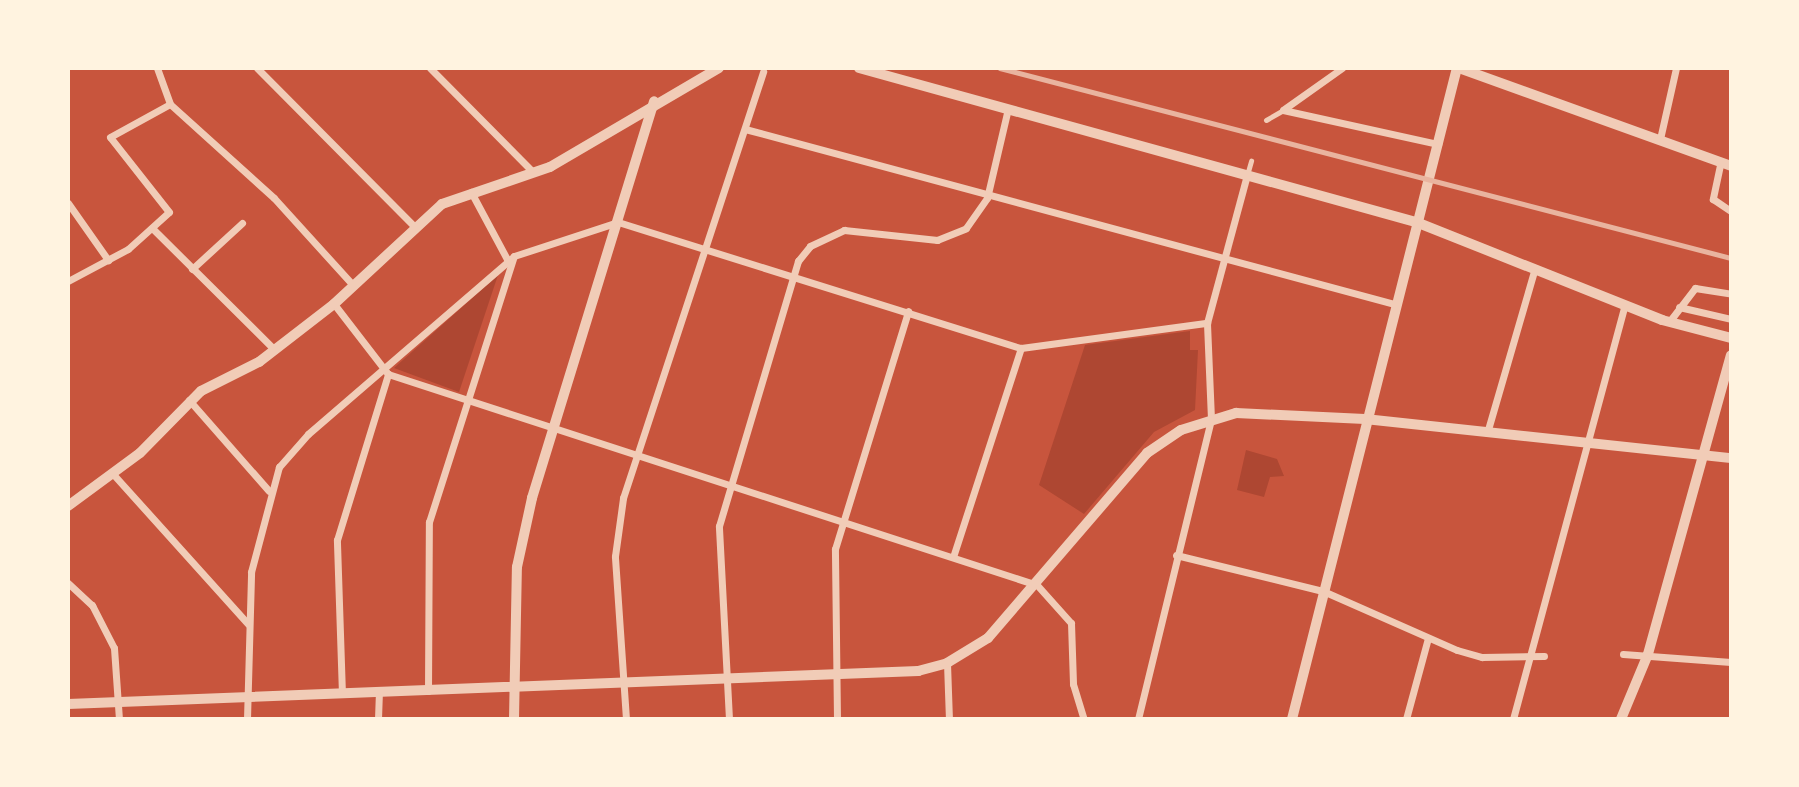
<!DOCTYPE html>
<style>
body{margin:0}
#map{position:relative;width:1799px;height:787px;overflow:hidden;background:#c8553d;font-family:Signika,sans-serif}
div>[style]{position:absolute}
.green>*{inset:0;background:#ae4732}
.pedestrian>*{height:5px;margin:-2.5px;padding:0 2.5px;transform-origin:2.5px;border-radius:2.5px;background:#f1ccb7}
.minor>*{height:7px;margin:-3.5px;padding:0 3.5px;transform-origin:3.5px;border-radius:3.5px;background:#f1ccb7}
.tertiary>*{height:10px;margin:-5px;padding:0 5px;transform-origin:5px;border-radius:5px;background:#f1ccb7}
.rail>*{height:4.5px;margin:-2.25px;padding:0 2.25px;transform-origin:2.25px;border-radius:2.25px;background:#e9b49f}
span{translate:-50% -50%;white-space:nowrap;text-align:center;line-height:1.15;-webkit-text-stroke:5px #fff3e0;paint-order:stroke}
.frame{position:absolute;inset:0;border:70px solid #fff3e0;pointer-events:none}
</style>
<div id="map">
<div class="green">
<i style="clip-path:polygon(498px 275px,459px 392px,394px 368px)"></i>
<i style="clip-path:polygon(1190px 331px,1190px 350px,1198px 350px,1195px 410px,1154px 432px,1084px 514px,1039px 485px,1085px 345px)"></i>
<i style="clip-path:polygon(1246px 450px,1277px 459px,1284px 476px,1270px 477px,1264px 497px,1237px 490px)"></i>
</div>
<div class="pedestrian">
<i style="left:1266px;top:120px;width:20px;rotate:-30deg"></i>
<i style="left:1247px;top:175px;width:15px;rotate:-74deg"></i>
</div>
<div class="minor">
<i style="left:157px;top:68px;width:38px;rotate:70deg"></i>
<i style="left:170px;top:104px;width:140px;rotate:42.1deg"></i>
<i style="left:274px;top:198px;width:118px;rotate:47.8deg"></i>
<i style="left:257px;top:68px;width:223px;rotate:45.2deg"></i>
<i style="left:430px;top:68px;width:146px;rotate:45.3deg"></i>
<i style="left:1342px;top:68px;width:72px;rotate:144.6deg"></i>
<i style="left:1283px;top:110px;width:159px;rotate:12.4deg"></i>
<i style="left:745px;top:129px;width:672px;rotate:15.09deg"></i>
<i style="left:1660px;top:139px;width:73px;rotate:-77.3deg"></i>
<i style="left:1720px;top:165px;width:35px;rotate:102deg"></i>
<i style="left:1713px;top:199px;width:22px;rotate:34deg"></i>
<i style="left:471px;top:192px;width:76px;rotate:61.8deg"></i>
<i style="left:68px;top:203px;width:70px;rotate:54.9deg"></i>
<i style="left:152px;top:228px;width:173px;rotate:44.8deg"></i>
<i style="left:192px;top:269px;width:68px;rotate:-42.6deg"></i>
<i style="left:68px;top:281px;width:68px;rotate:-28.1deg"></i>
<i style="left:128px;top:249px;width:55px;rotate:-42.1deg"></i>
<i style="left:169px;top:212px;width:95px;rotate:-128.2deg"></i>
<i style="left:110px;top:137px;width:68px;rotate:-28.8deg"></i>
<i style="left:334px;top:304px;width:88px;rotate:52.4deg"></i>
<i style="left:388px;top:374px;width:682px;rotate:18.01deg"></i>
<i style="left:1037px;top:585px;width:51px;rotate:48.2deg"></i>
<i style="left:1071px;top:623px;width:61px;rotate:88.1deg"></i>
<i style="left:1073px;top:684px;width:37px;rotate:73deg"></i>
<i style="left:1679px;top:307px;width:53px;rotate:13deg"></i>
<i style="left:1669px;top:322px;width:43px;rotate:-52.6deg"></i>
<i style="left:1695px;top:288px;width:36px;rotate:9deg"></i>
<i style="left:189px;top:400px;width:121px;rotate:48.7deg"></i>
<i style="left:1487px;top:433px;width:172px;rotate:-73.8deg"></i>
<i style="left:113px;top:474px;width:202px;rotate:48deg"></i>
<i style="left:1176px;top:555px;width:151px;rotate:13.8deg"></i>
<i style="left:1323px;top:591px;width:146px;rotate:23.8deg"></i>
<i style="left:1457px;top:650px;width:26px;rotate:16deg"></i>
<i style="left:1482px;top:657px;width:62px;rotate:-0.9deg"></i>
<i style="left:953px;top:557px;width:220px;rotate:-72deg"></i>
<i style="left:68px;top:583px;width:33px;rotate:43deg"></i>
<i style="left:92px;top:605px;width:48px;rotate:62.9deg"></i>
<i style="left:114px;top:648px;width:71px;rotate:86deg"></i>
<i style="left:1623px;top:654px;width:108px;rotate:4.2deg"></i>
<i style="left:947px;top:663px;width:56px;rotate:88deg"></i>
<i style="left:428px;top:691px;width:169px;rotate:-89.7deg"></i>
<i style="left:429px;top:522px;width:279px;rotate:-72.3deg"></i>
<i style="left:342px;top:694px;width:154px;rotate:-91.9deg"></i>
<i style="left:337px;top:540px;width:174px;rotate:-72.9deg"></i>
<i style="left:247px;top:719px;width:147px;rotate:-88.4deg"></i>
<i style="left:251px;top:572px;width:109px;rotate:-75.1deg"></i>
<i style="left:279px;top:467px;width:44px;rotate:-48.7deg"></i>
<i style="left:308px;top:434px;width:272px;rotate:-40.8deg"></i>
<i style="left:514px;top:256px;width:109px;rotate:-18.1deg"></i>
<i style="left:618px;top:222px;width:422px;rotate:17.4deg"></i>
<i style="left:1021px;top:348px;width:188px;rotate:-7.7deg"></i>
<i style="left:378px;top:719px;width:25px;rotate:-88deg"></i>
<i style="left:626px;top:719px;width:163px;rotate:-93.9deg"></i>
<i style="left:615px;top:556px;width:59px;rotate:-82.1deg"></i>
<i style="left:623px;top:498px;width:449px;rotate:-71.8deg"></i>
<i style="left:729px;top:719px;width:193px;rotate:-93deg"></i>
<i style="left:719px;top:526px;width:277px;rotate:-73.4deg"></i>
<i style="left:798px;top:261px;width:19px;rotate:-51deg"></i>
<i style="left:810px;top:246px;width:38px;rotate:-25deg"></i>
<i style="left:844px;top:230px;width:94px;rotate:6.1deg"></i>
<i style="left:937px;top:240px;width:31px;rotate:-22deg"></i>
<i style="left:966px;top:228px;width:37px;rotate:-55deg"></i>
<i style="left:987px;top:198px;width:87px;rotate:-76.8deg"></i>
<i style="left:837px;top:719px;width:170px;rotate:-90.7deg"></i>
<i style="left:835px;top:549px;width:249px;rotate:-72.9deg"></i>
<i style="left:1138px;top:719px;width:309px;rotate:-76.3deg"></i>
<i style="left:1211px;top:419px;width:96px;rotate:-92.4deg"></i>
<i style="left:1207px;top:323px;width:153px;rotate:-74.9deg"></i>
<i style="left:1406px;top:719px;width:84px;rotate:-74.8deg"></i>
<i style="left:1513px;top:719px;width:429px;rotate:-74.9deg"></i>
</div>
<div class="tertiary">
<i style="left:859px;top:68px;width:578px;rotate:15.46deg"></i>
<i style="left:1416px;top:222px;width:265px;rotate:21.7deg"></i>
<i style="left:1662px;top:320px;width:71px;rotate:14.6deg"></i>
<i style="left:1459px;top:68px;width:289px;rotate:19.8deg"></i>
<i style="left:68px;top:506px;width:89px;rotate:-36.4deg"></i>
<i style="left:140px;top:453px;width:87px;rotate:-45.5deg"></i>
<i style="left:201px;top:391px;width:65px;rotate:-26.6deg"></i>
<i style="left:259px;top:362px;width:95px;rotate:-37.7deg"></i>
<i style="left:334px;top:304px;width:147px;rotate:-42.8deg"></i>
<i style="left:442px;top:204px;width:114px;rotate:-18.9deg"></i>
<i style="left:550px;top:167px;width:196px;rotate:-30.4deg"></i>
<i style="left:68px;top:704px;width:851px;rotate:-2.22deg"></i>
<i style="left:918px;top:671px;width:30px;rotate:-15deg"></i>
<i style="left:947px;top:663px;width:48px;rotate:-31.4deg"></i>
<i style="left:988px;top:638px;width:244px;rotate:-49.3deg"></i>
<i style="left:1147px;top:453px;width:41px;rotate:-34.1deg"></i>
<i style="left:1181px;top:430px;width:58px;rotate:-17.2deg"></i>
<i style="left:1236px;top:413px;width:129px;rotate:2.7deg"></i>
<i style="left:1365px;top:419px;width:368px;rotate:6.1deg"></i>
<i style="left:514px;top:719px;width:152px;rotate:-88.9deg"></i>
<i style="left:517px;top:567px;width:71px;rotate:-77.7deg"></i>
<i style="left:532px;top:498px;width:415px;rotate:-72.9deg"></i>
<i style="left:1292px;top:719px;width:672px;rotate:-75.78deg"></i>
<i style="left:1621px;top:719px;width:70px;rotate:-67.4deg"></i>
<i style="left:1648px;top:654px;width:310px;rotate:-74.5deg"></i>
</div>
<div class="rail">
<i style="left:1000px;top:68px;width:755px;rotate:14.57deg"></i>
</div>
<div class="frame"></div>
</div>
